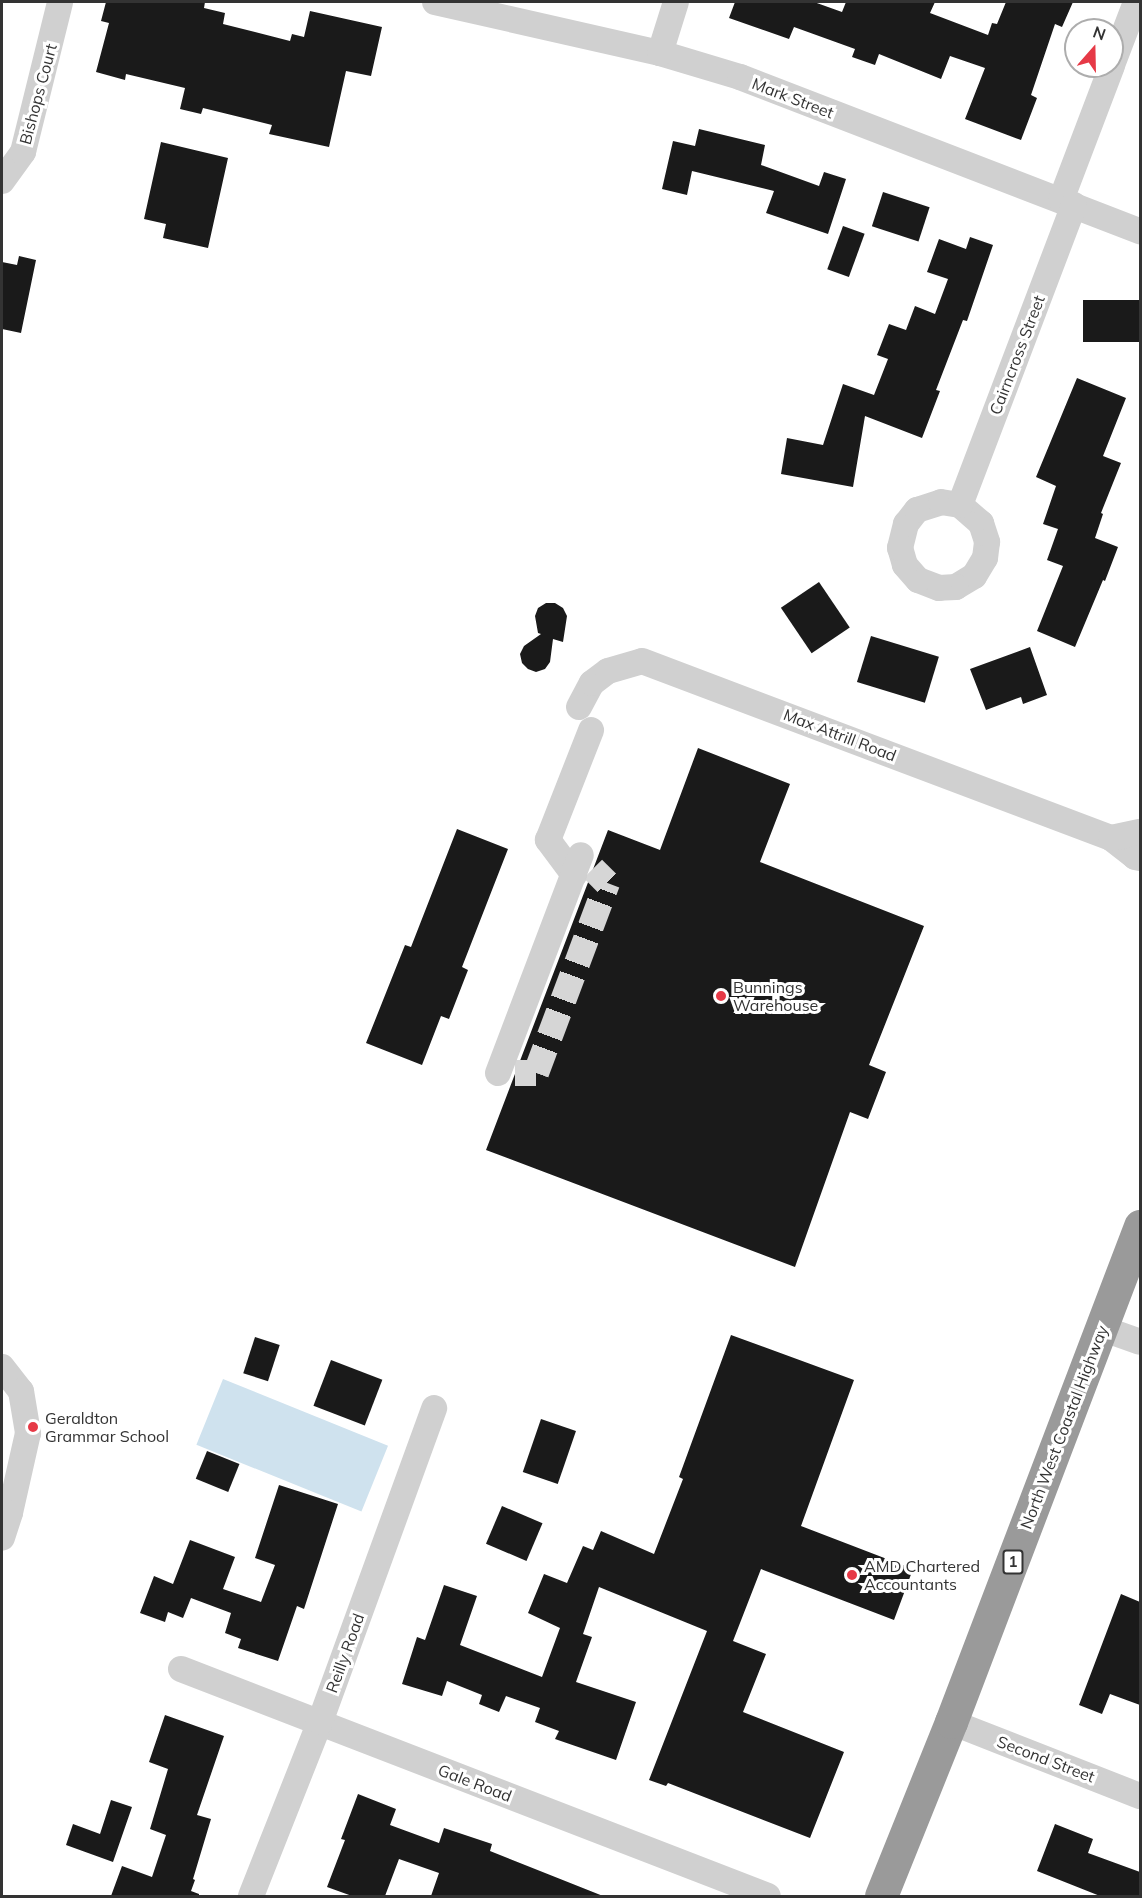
<!DOCTYPE html>
<style>
body{margin:0}
#map{position:relative;width:1142px;height:1898px;overflow:hidden;background:#fff;font-family:Mulish,sans-serif}
div>[style]{position:absolute}
.water>*{inset:0;background:#cfe2ee;transform-origin:0 0}
.building>*{inset:0;background:#1a1a1a;transform-origin:0 0}
.minor-tunnel>*{height:26px;margin-top:-13px;transform-origin:0;background:repeating-linear-gradient(90deg,#d6d6d6 0 26px,transparent 0 39px)}
.minor>*{height:26px;margin:-13px;padding:0 13px;transform-origin:13px;border-radius:13px;background:#d0d0d0}
.highway>*{height:33px;margin:-16.5px;padding:0 16.5px;transform-origin:16.5px;border-radius:16.5px;background:#9a9a9a}
.dots>*{width:16px;height:16px;translate:-50% -50%;box-sizing:border-box;border:3px solid #fff;border-radius:50%}
span{translate:-50% -50%;white-space:nowrap;text-align:center;line-height:1.15;-webkit-text-stroke:6px #fff;paint-order:stroke}
.shield-label span{padding:2px 4px;background:#fff;border:2px solid;border-radius:4px;-webkit-text-stroke-width:0}
.shield-label{font-size:15px;color:#333;font-weight:700}
.street-label{font-size:16px;color:#333}
.poi-label{font-size:16px;color:#333}
.left{translate:0 -50%;text-align:left}
.frame{position:absolute;inset:0;border:3px solid #333;pointer-events:none}
.north{position:absolute;left:1064px;top:18px;width:60px;height:60px;box-sizing:border-box;background:#fff;border:2px solid #adadad;border-radius:50%;rotate:20deg;font-size:16px;font-weight:700;line-height:24px;text-align:center;color:#333}
.north::after{content:'';display:block;margin:auto;width:21px;height:27px;background:#e63946;clip-path:polygon(50% 0,100% 100%,50% 72%,0 100%)}
</style>
<div id="map">
<div class="water">
<i style="left:223px;top:1379px;width:178px;height:71px;rotate:22deg"></i>
</div>
<div class="building">
<i style="clip-path:polygon(106px 2px,205px 2px,204px 8px,225px 13px,223px 24px,290px 41px,292px 34px,304px 37px,310px 11px,382px 27px,371px 76px,346px 71px,329px 147px,269px 134px,272px 125px,203px 108px,201px 114px,180px 109px,185px 88px,126px 74px,125px 80px,96px 72px,109px 23px,101px 21px)"></i>
<i style="clip-path:polygon(735px 2px,814px 2px,842px 12px,846px 2px,935px 2px,930px 13px,988px 35px,992px 23px,997px 24px,1006px 2px,1073px 2px,1062px 27px,1055px 24px,1031px 95px,1037px 98px,1021px 140px,965px 119px,985px 68px,950px 56px,941px 79px,879px 54px,875px 65px,852px 57px,855px 49px,794px 27px,789px 39px,729px 18px)"></i>
<i style="clip-path:polygon(699px 129px,765px 145px,761px 165px,819px 186px,824px 172px,846px 179px,828px 234px,766px 213px,774px 191px,692px 171px,687px 195px,662px 189px,673px 141px,695px 146px)"></i>
<i style="clip-path:polygon(161px 142px,228px 158px,208px 248px,163px 238px,166px 224px,144px 219px)"></i>
<i style="left:883px;top:192px;width:49px;height:36px;rotate:18deg"></i>
<i style="left:843px;top:226px;width:23px;height:46px;rotate:20deg"></i>
<i style="clip-path:polygon(970px 237px,993px 245px,967px 321px,963px 320px,936px 390px,940px 391px,922px 438px,865px 416px,853px 487px,781px 474px,787px 438px,823px 445px,843px 384px,874px 395px,888px 359px,877px 355px,889px 324px,906px 330px,915px 306px,935px 314px,948px 279px,927px 272px,939px 239px,966px 249px)"></i>
<i style="clip-path:polygon(19px 256px,36px 260px,21px 333px,2px 329px,2px 262px,17px 265px)"></i>
<i style="left:1140px;top:300px;width:42px;height:57px;rotate:90deg"></i>
<i style="clip-path:polygon(1077px 378px,1126px 398px,1103px 456px,1121px 463px,1101px 513px,1103px 514px,1095px 538px,1118px 547px,1105px 581px,1103px 580px,1075px 647px,1037px 631px,1063px 566px,1047px 560px,1058px 529px,1043px 524px,1056px 486px,1036px 477px)"></i>
<i style="left:819px;top:582px;width:55px;height:46px;rotate:56deg"></i>
<i style="clip-path:polygon(546px 603px,555px 603px,563px 608px,567px 616px,563px 642px,553px 639px,550px 662px,545px 669px,536px 672px,528px 669px,522px 663px,520px 654px,524px 646px,541px 634px,538px 633px,535px 616px,538px 608px)"></i>
<i style="left:871px;top:636px;width:71px;height:48px;rotate:17deg"></i>
<i style="clip-path:polygon(1030px 647px,1047px 695px,1023px 704px,1021px 697px,986px 710px,970px 669px)"></i>
<i style="clip-path:polygon(698px 748px,790px 784px,760px 862px,924px 926px,869px 1065px,886px 1072px,868px 1119px,850px 1112px,795px 1267px,486px 1150px,608px 830px,660px 850px)"></i>
<i style="clip-path:polygon(457px 829px,508px 849px,462px 967px,468px 970px,449px 1019px,441px 1016px,422px 1065px,366px 1043px,405px 945px,411px 947px)"></i>
<i style="clip-path:polygon(731px 1335px,854px 1380px,801px 1526px,913px 1569px,894px 1620px,761px 1569px,733px 1641px,766px 1654px,743px 1712px,844px 1752px,810px 1838px,668px 1783px,666px 1786px,649px 1780px,707px 1631px,599px 1587px,583px 1634px,592px 1637px,576px 1682px,636px 1702px,616px 1760px,555px 1739px,559px 1731px,535px 1722px,540px 1708px,506px 1696px,499px 1712px,479px 1704px,482px 1695px,447px 1681px,442px 1696px,402px 1684px,417px 1637px,425px 1640px,444px 1585px,477px 1596px,460px 1645px,542px 1677px,560px 1628px,528px 1613px,544px 1574px,567px 1583px,583px 1546px,593px 1550px,601px 1531px,654px 1554px,683px 1479px,679px 1477px)"></i>
<i style="left:255px;top:1337px;width:26px;height:38px;rotate:18deg"></i>
<i style="left:331px;top:1360px;width:55px;height:49px;rotate:21deg"></i>
<i style="left:541px;top:1419px;width:37px;height:56px;rotate:19deg"></i>
<i style="left:207px;top:1451px;width:35px;height:30px;rotate:22deg"></i>
<i style="clip-path:polygon(279px 1485px,338px 1504px,304px 1609px,297px 1606px,278px 1661px,238px 1648px,241px 1639px,225px 1633px,231px 1613px,191px 1598px,183px 1618px,168px 1612px,165px 1622px,140px 1613px,154px 1576px,173px 1584px,190px 1540px,235px 1557px,223px 1589px,261px 1602px,275px 1565px,255px 1558px)"></i>
<i style="left:502px;top:1506px;width:44px;height:41px;rotate:23deg"></i>
<i style="clip-path:polygon(1121px 1594px,1140px 1602px,1140px 1705px,1110px 1694px,1102px 1714px,1079px 1705px)"></i>
<i style="clip-path:polygon(165px 1715px,224px 1736px,197px 1815px,211px 1819px,193px 1879px,195px 1880px,191px 1891px,199px 1894px,199px 1896px,111px 1896px,122px 1866px,152px 1877px,166px 1835px,150px 1829px,168px 1769px,149px 1762px)"></i>
<i style="clip-path:polygon(358px 1794px,396px 1809px,390px 1825px,439px 1843px,444px 1828px,492px 1844px,490px 1851px,603px 1896px,431px 1896px,439px 1873px,399px 1859px,385px 1896px,352px 1896px,327px 1887px,345px 1840px,341px 1839px)"></i>
<i style="clip-path:polygon(111px 1800px,132px 1807px,113px 1862px,66px 1845px,73px 1824px,100px 1834px)"></i>
<i style="clip-path:polygon(1055px 1824px,1093px 1839px,1088px 1853px,1140px 1872px,1140px 1896px,1100px 1896px,1037px 1871px)"></i>
</div>
<div class="minor-tunnel">
<i style="left:515px;top:1073px;width:21px"></i>
<i style="left:536px;top:1073px;width:203px;rotate:-69.5deg"></i>
<i style="left:607px;top:883px;width:20px;rotate:-135deg"></i>
</div>
<div class="minor">
<i style="left:435px;top:2px;width:231px;rotate:12.8deg"></i>
<i style="left:660px;top:53px;width:84px;rotate:16.7deg"></i>
<i style="left:740px;top:77px;width:429px;rotate:21.1deg"></i>
<i style="left:660px;top:53px;width:53px;rotate:-72.6deg"></i>
<i style="left:1112px;top:65px;width:67px;rotate:-69.1deg"></i>
<i style="left:2px;top:181px;width:36px;rotate:-54deg"></i>
<i style="left:23px;top:152px;width:154px;rotate:-76.1deg"></i>
<i style="left:1061px;top:200px;width:143px;rotate:-69.2deg"></i>
<i style="left:960px;top:505px;width:28px;rotate:41deg"></i>
<i style="left:981px;top:523px;width:20px;rotate:72deg"></i>
<i style="left:987px;top:542px;width:16px;rotate:97deg"></i>
<i style="left:985px;top:558px;width:21px;rotate:121deg"></i>
<i style="left:974px;top:576px;width:21px;rotate:149deg"></i>
<i style="left:956px;top:587px;width:17px;rotate:177deg"></i>
<i style="left:939px;top:588px;width:22px;rotate:-159deg"></i>
<i style="left:918px;top:580px;width:20px;rotate:-131deg"></i>
<i style="left:905px;top:565px;width:18px;rotate:-106deg"></i>
<i style="left:900px;top:548px;width:25px;rotate:-76deg"></i>
<i style="left:906px;top:524px;width:18px;rotate:-52deg"></i>
<i style="left:917px;top:510px;width:25px;rotate:-18deg"></i>
<i style="left:941px;top:502px;width:19px;rotate:9deg"></i>
<i style="left:960px;top:505px;width:321px;rotate:-69.2deg"></i>
<i style="left:579px;top:707px;width:27px;rotate:-62deg"></i>
<i style="left:592px;top:683px;width:20px;rotate:-37deg"></i>
<i style="left:608px;top:671px;width:35px;rotate:-16deg"></i>
<i style="left:642px;top:661px;width:501px;rotate:20.68deg"></i>
<i style="left:1111px;top:838px;width:31px;rotate:38deg"></i>
<i style="left:1135px;top:857px;width:5px;rotate:11deg"></i>
<i style="left:1111px;top:838px;width:30px;rotate:-12deg"></i>
<i style="left:574px;top:875px;width:44px;rotate:-126.6deg"></i>
<i style="left:548px;top:840px;width:118px;rotate:-68.6deg"></i>
<i style="left:498px;top:1073px;width:233px;rotate:-69.2deg"></i>
<i style="left:1101px;top:1328px;width:41px;rotate:19.7deg"></i>
<i style="left:2px;top:1367px;width:31px;rotate:52deg"></i>
<i style="left:21px;top:1391px;width:43px;rotate:80.5deg"></i>
<i style="left:28px;top:1433px;width:82px;rotate:102.7deg"></i>
<i style="left:10px;top:1513px;width:26px;rotate:108deg"></i>
<i style="left:181px;top:1669px;width:629px;rotate:21.14deg"></i>
<i style="left:951px;top:1722px;width:203px;rotate:21.4deg"></i>
<i style="left:251px;top:1896px;width:187px;rotate:-68.4deg"></i>
<i style="left:320px;top:1722px;width:334px;rotate:-70deg"></i>
</div>
<div class="highway">
<i style="left:881px;top:1896px;width:188px;rotate:-68.1deg"></i>
<i style="left:951px;top:1722px;width:531px;rotate:-69.14deg"></i>
</div>
<div class="dots">
<i style="left:721px;top:996px;background:#e63946"></i>
<i style="left:33px;top:1427px;background:#e63946"></i>
<i style="left:852px;top:1575px;background:#e63946"></i>
</div>
<div class="shield-label">
<span style="left:1013px;top:1562px">1</span>
</div>
<div class="street-label">
<span style="left:38px;top:94px;rotate:-75deg">Bishops Court</span>
<span style="left:793px;top:98px;rotate:21deg">Mark Street</span>
<span style="left:1017px;top:355px;rotate:-69deg">Cairncross Street</span>
<span style="left:840px;top:735px;rotate:21deg">Max Attrill Road</span>
<span style="left:1064px;top:1427px;rotate:-69deg">North West Coastal Highway</span>
<span style="left:345px;top:1653px;rotate:-70deg">Reilly Road</span>
<span style="left:1046px;top:1759px;rotate:21deg">Second Street</span>
<span style="left:475px;top:1783px;rotate:21deg">Gale Road</span>
</div>
<div class="poi-label">
<span class="left" style="left:733px;top:996px">Bunnings<br>Warehouse</span>
<span class="left" style="left:45px;top:1427px">Geraldton<br>Grammar School</span>
<span class="left" style="left:864px;top:1575px">AMD Chartered<br>Accountants</span>
</div>
<div class="frame"></div>
<div class="north">N</div>
</div>
